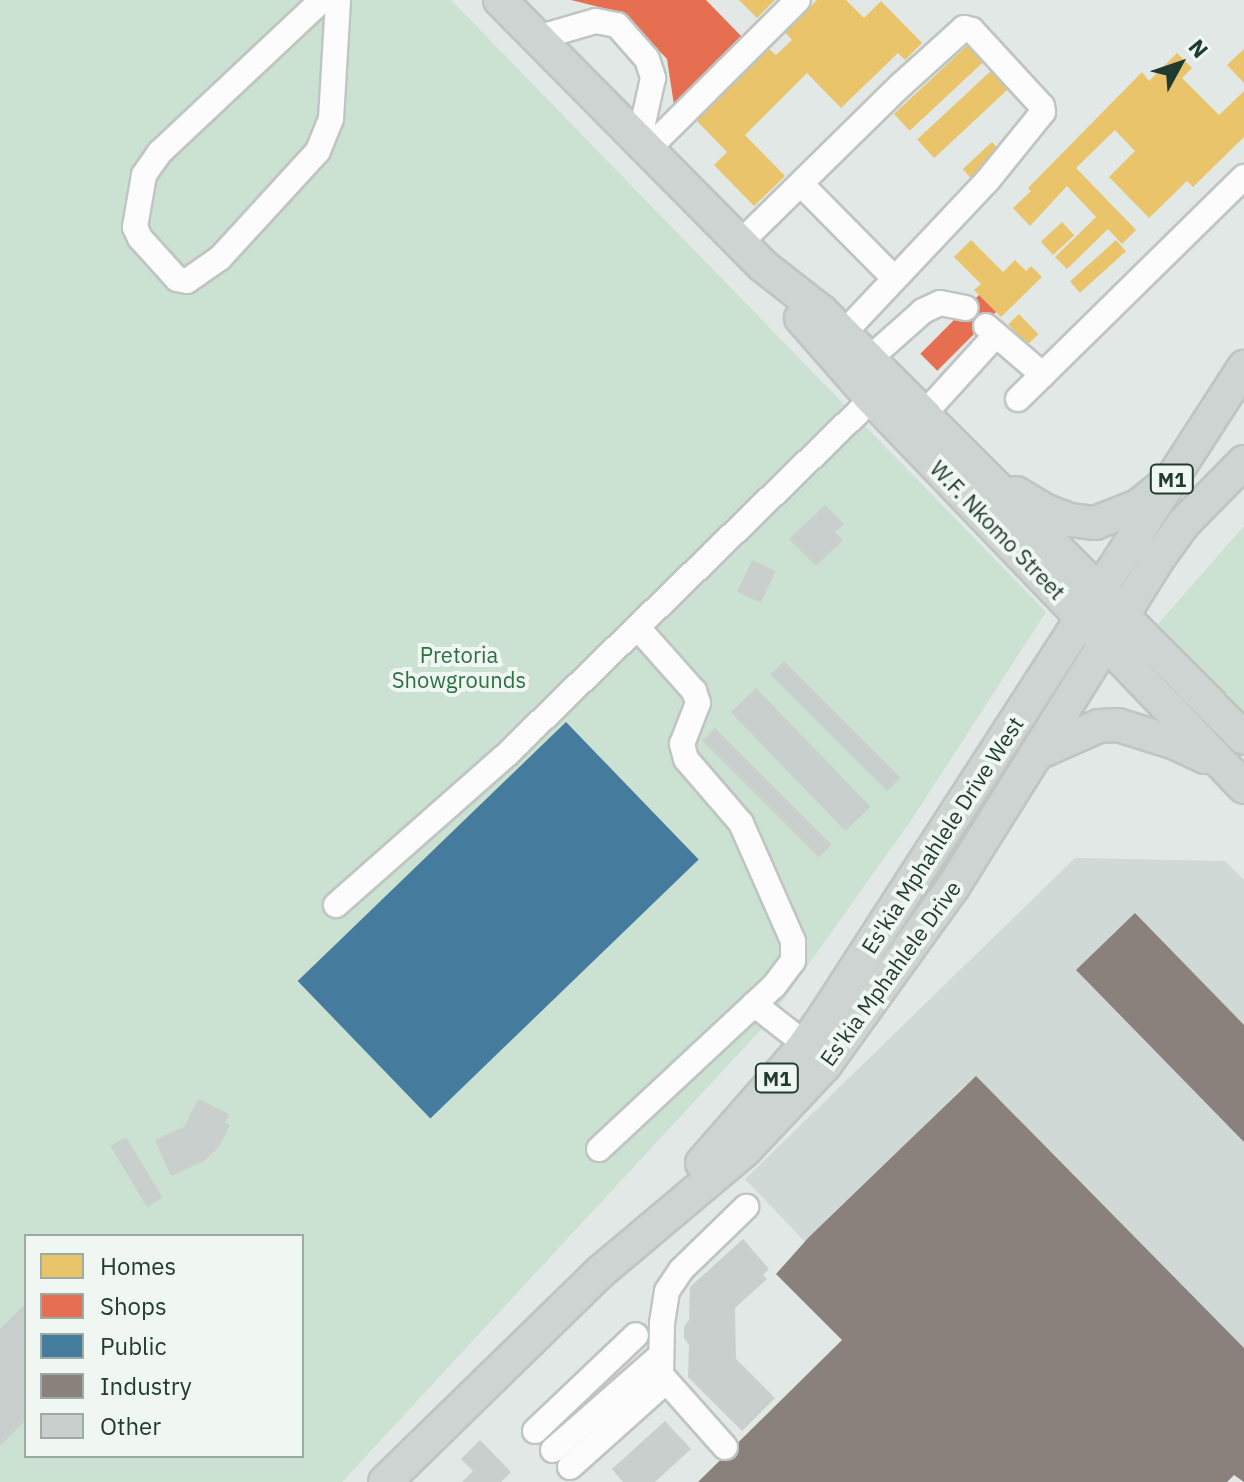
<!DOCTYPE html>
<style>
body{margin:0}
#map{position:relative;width:1244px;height:1482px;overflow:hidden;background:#e2e8e5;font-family:"IBM Plex Sans",sans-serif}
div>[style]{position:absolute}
.built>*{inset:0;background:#d0d9d5}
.green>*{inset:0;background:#cbe1d1}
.homes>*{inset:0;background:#e9c46a;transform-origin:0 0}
.shops>*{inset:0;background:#e76f51;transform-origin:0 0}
.public>*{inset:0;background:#457b9d;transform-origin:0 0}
.industry>*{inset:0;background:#8a817c}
.building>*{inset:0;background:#c9cfcc;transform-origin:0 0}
.roads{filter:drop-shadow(2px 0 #bfc5c2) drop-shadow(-2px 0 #bfc5c2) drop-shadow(0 2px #bfc5c2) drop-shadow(0 -2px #bfc5c2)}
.minor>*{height:24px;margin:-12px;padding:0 12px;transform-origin:12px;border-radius:12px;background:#fbfcfb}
.major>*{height:32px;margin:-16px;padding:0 16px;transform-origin:16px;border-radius:16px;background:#cdd4d1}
span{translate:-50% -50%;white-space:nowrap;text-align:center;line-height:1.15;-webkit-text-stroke:8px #f0f7f3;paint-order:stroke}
.shield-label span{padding:2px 6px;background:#f0f7f3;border:2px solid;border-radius:6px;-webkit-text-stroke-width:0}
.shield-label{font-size:20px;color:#213a32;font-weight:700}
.street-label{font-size:22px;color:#213a32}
.park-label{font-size:22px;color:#2d6f42}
.legend{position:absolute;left:24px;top:1234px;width:280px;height:224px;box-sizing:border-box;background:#f0f7f3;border:2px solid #9daba6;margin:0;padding:10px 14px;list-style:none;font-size:24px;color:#213a32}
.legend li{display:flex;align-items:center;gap:16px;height:40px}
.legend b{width:40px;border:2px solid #9daba6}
.north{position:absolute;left:1140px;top:24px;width:80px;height:80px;-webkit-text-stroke:6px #f0f7f3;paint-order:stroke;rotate:50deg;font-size:22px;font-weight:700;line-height:32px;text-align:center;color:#213a32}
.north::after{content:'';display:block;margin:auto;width:28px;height:36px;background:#213a32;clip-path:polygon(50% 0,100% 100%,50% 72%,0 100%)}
</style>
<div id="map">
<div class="built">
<i style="clip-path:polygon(1075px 858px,1225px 861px,1244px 880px,1244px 1348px,966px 1084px,807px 1244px,745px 1179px)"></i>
</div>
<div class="green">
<i style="clip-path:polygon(evenodd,0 0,451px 0,1046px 612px,912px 819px,766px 1024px,342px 1482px,0 1482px,0 0,26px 1236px,302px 1236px,302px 1456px,26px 1456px,26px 1236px)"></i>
<i style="clip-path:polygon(1244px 526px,1244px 712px,1158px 624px)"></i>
</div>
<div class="homes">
<i style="clip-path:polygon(739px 0,775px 0,757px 18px)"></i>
<i style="clip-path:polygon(817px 0,846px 0,864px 18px,881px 1px,922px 43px,905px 60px,898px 53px,841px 108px,807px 73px,745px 135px,785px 176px,754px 206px,714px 165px,727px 152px,695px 119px,768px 48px,776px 55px,792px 40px,785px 32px)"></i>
<i style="left:970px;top:43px;width:23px;height:104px;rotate:47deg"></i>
<i style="clip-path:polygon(1244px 49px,1244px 83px,1227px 65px)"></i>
<i style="clip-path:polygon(1177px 53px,1192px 68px,1182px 78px,1219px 115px,1244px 91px,1244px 137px,1193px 187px,1187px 181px,1149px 218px,1109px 177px,1135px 151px,1115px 130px,1076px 168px,1136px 230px,1122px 244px,1108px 229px,1067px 269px,1055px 257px,1096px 217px,1067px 186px,1030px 226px,1013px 208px,1031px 191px,1028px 188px,1142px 72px,1149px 81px)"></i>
<i style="left:994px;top:68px;width:25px;height:105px;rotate:47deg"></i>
<i style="left:992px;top:142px;width:18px;height:40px;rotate:47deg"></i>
<i style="left:1062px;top:222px;width:18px;height:29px;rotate:47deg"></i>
<i style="clip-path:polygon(971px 240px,1003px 272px,1015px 260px,1026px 271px,1031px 266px,1042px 277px,1001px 317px,974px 290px,981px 284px,954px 257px)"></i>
<i style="left:1116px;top:240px;width:15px;height:62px;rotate:48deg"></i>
<i style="left:1019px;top:314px;width:28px;height:15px;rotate:46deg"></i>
</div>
<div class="shops">
<i style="clip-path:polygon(571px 0,706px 0,743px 38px,674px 105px,667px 59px,623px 13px)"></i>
<i style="left:979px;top:295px;width:24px;height:83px;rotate:45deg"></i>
</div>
<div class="public">
<i style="left:566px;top:722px;width:191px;height:373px;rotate:46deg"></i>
</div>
<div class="industry">
<i style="clip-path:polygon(1135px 913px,1244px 1025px,1244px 1142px,1076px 970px)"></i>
<i style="clip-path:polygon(976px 1076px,1244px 1348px,1244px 1482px,1234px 1475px,1227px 1482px,698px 1482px,842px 1340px,776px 1274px,809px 1237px)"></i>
</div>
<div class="building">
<i style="clip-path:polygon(825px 505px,844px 524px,835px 532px,843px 540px,816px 566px,789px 539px)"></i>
<i style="left:752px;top:560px;width:26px;height:35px;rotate:25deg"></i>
<i style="left:784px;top:661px;width:165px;height:19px;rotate:45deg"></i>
<i style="left:756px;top:688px;width:165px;height:35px;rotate:46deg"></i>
<i style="left:715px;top:728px;width:165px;height:18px;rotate:45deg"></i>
<i style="clip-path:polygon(198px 1099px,229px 1114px,225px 1123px,230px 1125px,219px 1147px,204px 1161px,171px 1176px,155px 1140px,184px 1127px)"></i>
<i style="left:126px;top:1137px;width:71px;height:18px;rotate:59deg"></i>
<i style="clip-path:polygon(743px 1239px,769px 1269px,763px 1275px,767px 1279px,735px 1308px,736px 1359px,775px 1398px,742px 1431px,688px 1377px,689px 1345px,684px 1338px,684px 1326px,689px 1320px,690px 1287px)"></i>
<i style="clip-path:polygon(26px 1303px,26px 1420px,0 1446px,0 1329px)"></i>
<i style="clip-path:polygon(665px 1421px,691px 1449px,655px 1482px,623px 1482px,612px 1469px)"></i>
<i style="clip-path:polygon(480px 1440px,511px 1472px,501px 1482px,462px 1482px,473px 1471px,461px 1459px)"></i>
</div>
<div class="roads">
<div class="minor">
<i style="left:322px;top:0;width:222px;rotate:136.8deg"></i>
<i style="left:160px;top:152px;width:28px;rotate:125deg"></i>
<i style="left:144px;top:175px;width:53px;rotate:99.8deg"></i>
<i style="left:135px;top:227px;width:12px;rotate:66deg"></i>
<i style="left:140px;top:238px;width:55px;rotate:47.9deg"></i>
<i style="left:177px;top:279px;width:10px;rotate:11deg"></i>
<i style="left:187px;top:281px;width:40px;rotate:-34.9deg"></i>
<i style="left:220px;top:258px;width:145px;rotate:-47.5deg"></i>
<i style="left:318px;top:151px;width:35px;rotate:-68deg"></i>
<i style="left:331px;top:119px;width:119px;rotate:-86.6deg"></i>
<i style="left:537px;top:38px;width:61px;rotate:-16.1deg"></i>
<i style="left:596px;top:21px;width:21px;rotate:11deg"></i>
<i style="left:617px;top:25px;width:45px;rotate:48.6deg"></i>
<i style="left:647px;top:59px;width:20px;rotate:72deg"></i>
<i style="left:653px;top:78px;width:65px;rotate:102.5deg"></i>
<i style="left:648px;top:149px;width:211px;rotate:-44.8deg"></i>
<i style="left:801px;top:184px;width:132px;rotate:45.3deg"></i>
<i style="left:740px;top:243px;width:226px;rotate:-44.5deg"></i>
<i style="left:901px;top:85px;width:85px;rotate:-42.1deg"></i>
<i style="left:964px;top:28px;width:8px;rotate:14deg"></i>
<i style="left:972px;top:30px;width:103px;rotate:47.4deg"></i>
<i style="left:1042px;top:106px;width:6px;rotate:81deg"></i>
<i style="left:1043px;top:112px;width:87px;rotate:129deg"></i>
<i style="left:988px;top:180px;width:212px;rotate:133.3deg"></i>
<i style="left:986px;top:326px;width:75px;rotate:40.7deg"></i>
<i style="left:869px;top:359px;width:72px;rotate:-41.6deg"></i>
<i style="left:923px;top:311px;width:19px;rotate:-25deg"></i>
<i style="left:940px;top:303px;width:26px;rotate:11deg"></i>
<i style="left:1018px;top:399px;width:317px;rotate:-44.5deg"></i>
<i style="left:924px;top:414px;width:107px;rotate:-47.7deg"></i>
<i style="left:336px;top:905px;width:222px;rotate:-41.4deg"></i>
<i style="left:503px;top:758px;width:530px;rotate:-44.24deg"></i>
<i style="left:754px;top:1004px;width:65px;rotate:38.1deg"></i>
<i style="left:599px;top:1149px;width:239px;rotate:-43deg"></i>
<i style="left:774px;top:986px;width:31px;rotate:-53deg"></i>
<i style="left:793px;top:961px;width:20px;rotate:-90deg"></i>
<i style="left:793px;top:941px;width:129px;rotate:-113.8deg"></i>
<i style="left:741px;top:823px;width:84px;rotate:-130.7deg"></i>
<i style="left:686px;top:759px;width:16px;rotate:-105deg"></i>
<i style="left:682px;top:744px;width:44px;rotate:-68.7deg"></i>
<i style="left:698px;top:703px;width:13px;rotate:-108deg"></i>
<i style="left:694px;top:691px;width:83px;rotate:-131.6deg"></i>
<i style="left:535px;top:1431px;width:139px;rotate:-43.5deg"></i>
<i style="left:725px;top:1447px;width:96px;rotate:-131.6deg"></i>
<i style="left:661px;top:1375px;width:52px;rotate:-88.9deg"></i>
<i style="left:662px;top:1323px;width:32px;rotate:-81deg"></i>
<i style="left:667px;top:1291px;width:25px;rotate:-56deg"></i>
<i style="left:681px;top:1270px;width:91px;rotate:-44.1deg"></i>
<i style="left:553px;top:1450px;width:142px;rotate:-41.3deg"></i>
<i style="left:570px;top:1467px;width:127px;rotate:-41.8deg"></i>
</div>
<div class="major">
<i style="left:500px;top:0;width:373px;rotate:45.3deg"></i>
<i style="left:762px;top:265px;width:76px;rotate:38.1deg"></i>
<i style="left:822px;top:312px;width:66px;rotate:45deg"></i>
<i style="left:869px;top:359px;width:533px;rotate:45.3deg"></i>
<i style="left:801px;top:318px;width:106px;rotate:48.8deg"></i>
<i style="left:871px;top:398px;width:539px;rotate:46.2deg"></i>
<i style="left:1016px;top:493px;width:33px;rotate:31deg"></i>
<i style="left:1044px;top:510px;width:28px;rotate:21deg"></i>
<i style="left:1070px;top:520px;width:25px;rotate:7deg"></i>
<i style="left:1095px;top:523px;width:46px;rotate:-21.6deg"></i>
<i style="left:1138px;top:506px;width:28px;rotate:-39deg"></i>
<i style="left:1036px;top:754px;width:69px;rotate:-24deg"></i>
<i style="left:1099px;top:726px;width:19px;rotate:-3deg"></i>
<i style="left:1118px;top:725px;width:60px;rotate:17.5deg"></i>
<i style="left:1175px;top:743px;width:33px;rotate:25deg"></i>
<i style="left:702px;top:1163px;width:150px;rotate:-48.8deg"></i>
<i style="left:801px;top:1050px;width:42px;rotate:-54.8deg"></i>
<i style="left:825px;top:1016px;width:773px;rotate:-57.15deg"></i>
<i style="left:385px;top:1482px;width:299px;rotate:-44.3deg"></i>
<i style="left:599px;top:1273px;width:191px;rotate:-40.1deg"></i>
<i style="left:745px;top:1150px;width:117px;rotate:-46.7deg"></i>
<i style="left:825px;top:1065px;width:219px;rotate:-54.3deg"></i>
<i style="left:953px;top:887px;width:390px;rotate:-58deg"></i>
<i style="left:1160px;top:556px;width:39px;rotate:-54deg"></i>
<i style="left:1183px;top:524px;width:87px;rotate:-45.5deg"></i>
</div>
</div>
<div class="shield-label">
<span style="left:1172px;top:479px">M1</span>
<span style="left:777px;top:1078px">M1</span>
</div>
<div class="street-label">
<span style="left:998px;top:530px;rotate:46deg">W.F. Nkomo Street</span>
<span style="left:942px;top:835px;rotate:-57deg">Es'kia Mphahlele Drive West</span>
<span style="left:890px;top:973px;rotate:-54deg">Es'kia Mphahlele Drive</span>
</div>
<div class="park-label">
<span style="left:459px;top:667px">Pretoria<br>Showgrounds</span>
</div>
<ul class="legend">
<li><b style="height:22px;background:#e9c46a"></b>Homes</li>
<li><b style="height:22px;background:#e76f51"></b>Shops</li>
<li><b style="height:22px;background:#457b9d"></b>Public</li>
<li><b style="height:22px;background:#8a817c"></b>Industry</li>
<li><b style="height:22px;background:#c9cfcc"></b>Other</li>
</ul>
<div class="north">N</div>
</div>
